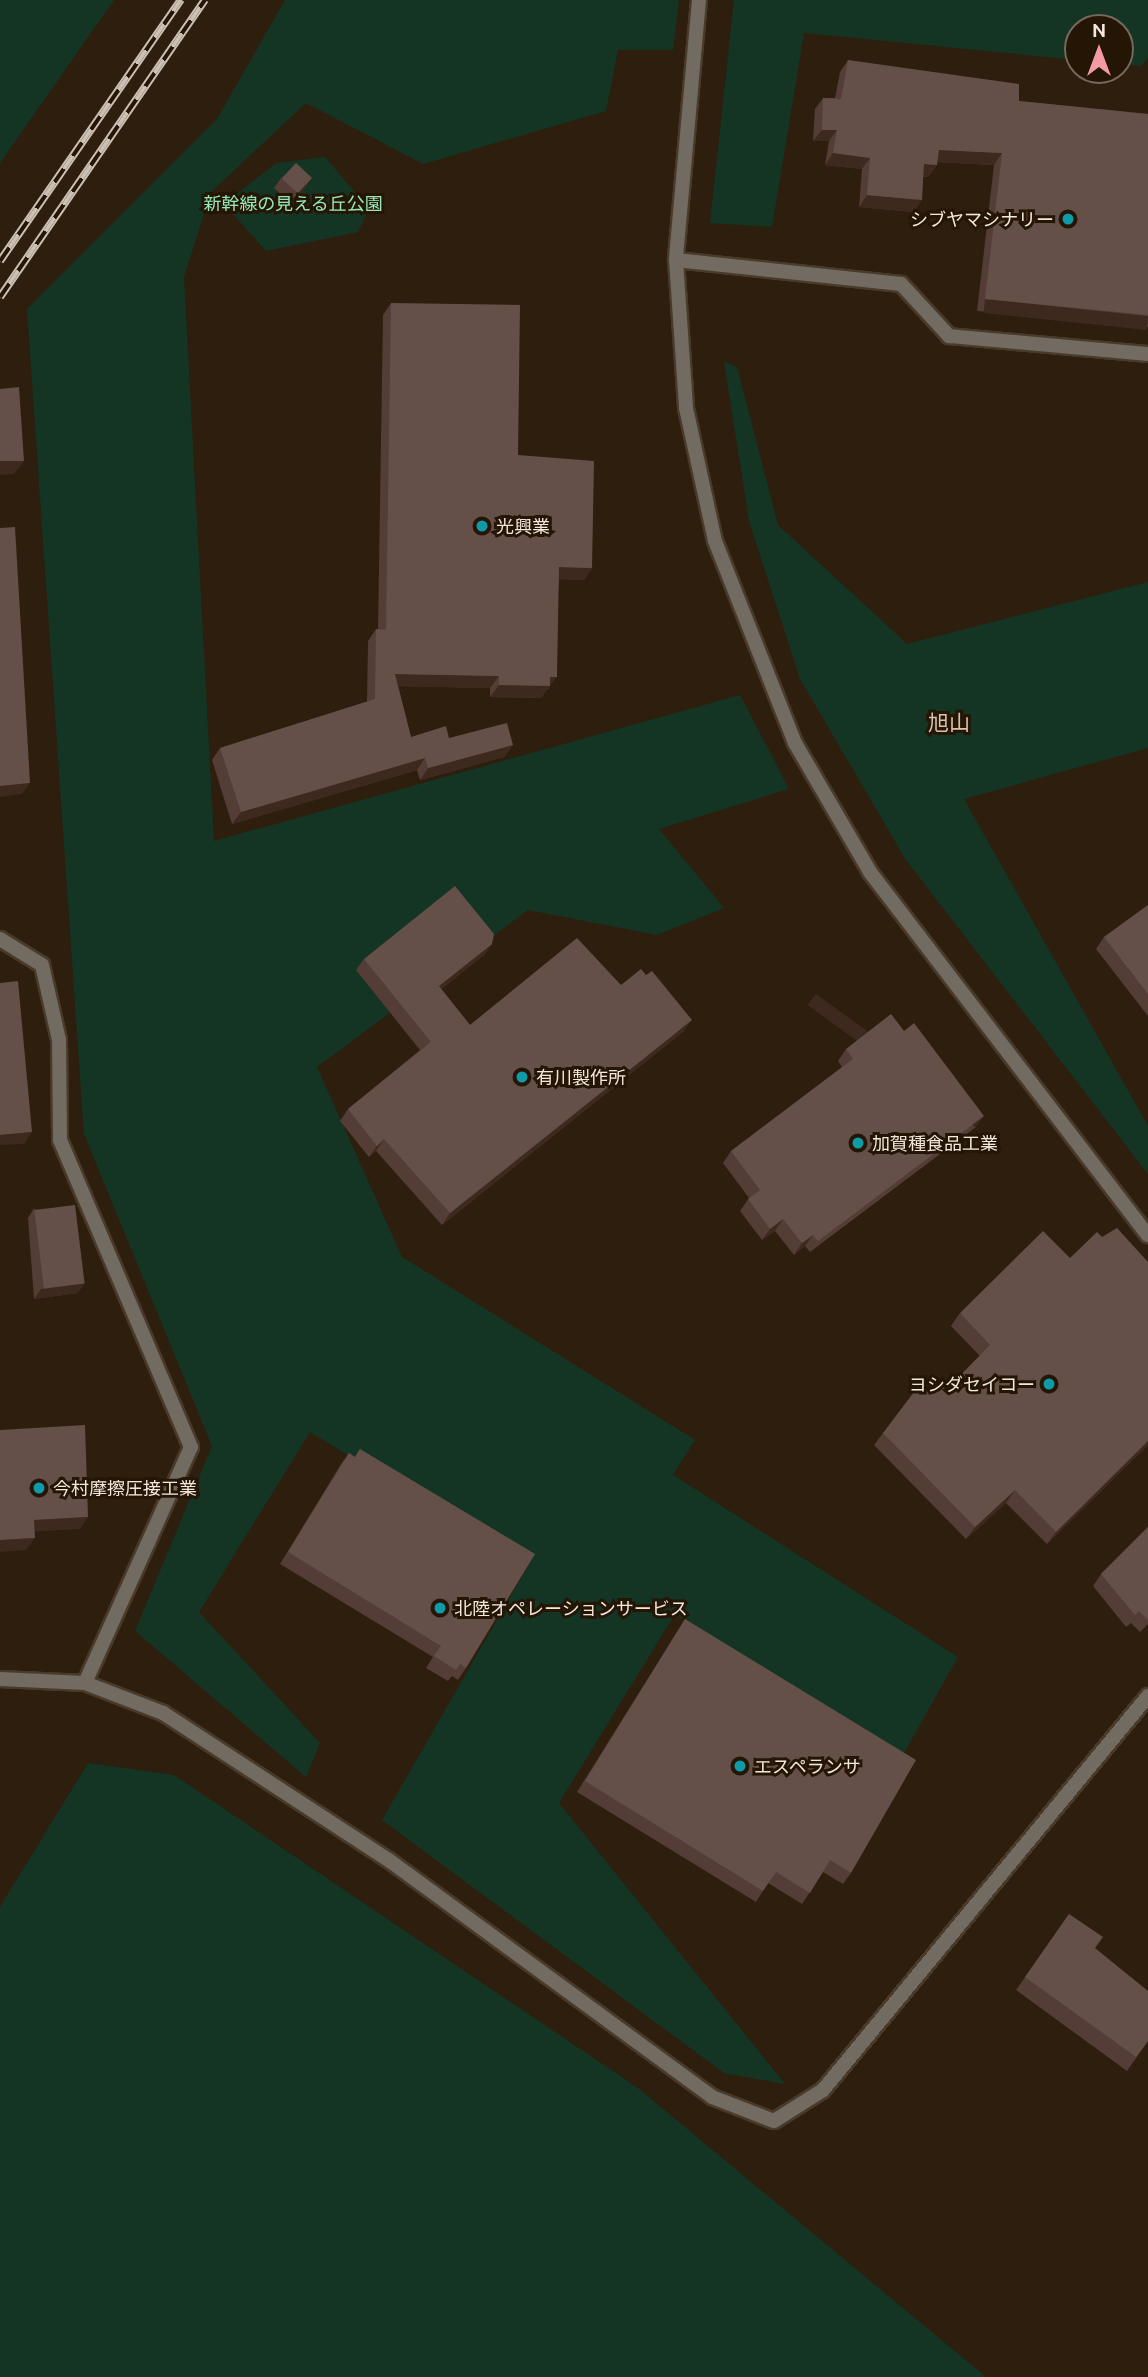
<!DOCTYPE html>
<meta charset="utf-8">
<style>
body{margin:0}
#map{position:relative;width:1148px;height:2377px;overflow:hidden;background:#2e1e0d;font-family:Ubuntu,"Noto Sans JP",sans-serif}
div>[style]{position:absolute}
.green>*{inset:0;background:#143523}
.roads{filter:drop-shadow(2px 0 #493a2a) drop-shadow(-2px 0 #493a2a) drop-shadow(0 2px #493a2a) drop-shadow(0 -2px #493a2a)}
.service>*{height:14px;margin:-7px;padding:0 7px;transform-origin:7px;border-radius:7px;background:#716b61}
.tertiary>*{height:14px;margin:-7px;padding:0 7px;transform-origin:7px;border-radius:7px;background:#716b61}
.rail>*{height:8px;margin-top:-4px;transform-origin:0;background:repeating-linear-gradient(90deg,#241505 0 16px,#cbc0b4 0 32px);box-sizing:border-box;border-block:2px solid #cbc0b4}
.wall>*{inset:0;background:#543d37}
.shaded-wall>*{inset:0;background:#3e291f;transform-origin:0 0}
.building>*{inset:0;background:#654f49;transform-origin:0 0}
.dots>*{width:19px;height:19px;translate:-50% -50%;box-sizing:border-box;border:4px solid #241505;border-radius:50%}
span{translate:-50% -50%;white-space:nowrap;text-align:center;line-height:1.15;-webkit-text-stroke:6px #241505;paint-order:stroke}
.park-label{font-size:18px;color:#95e9b8}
.poi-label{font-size:18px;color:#f1e7dc}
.right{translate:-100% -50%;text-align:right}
.left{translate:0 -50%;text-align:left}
.quarter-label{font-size:21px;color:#d6c2ac}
.north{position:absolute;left:1064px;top:14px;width:70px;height:70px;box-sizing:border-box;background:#241505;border:2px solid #76695b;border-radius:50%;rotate:0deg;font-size:19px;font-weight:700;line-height:28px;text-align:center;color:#f1e7dc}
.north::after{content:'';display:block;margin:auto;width:24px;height:32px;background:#f49aa1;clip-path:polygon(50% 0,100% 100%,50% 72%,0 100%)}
</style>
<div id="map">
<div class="green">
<i style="clip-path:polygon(0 0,114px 0,0 163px)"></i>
<i style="clip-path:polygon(285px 0,679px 0,673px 50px,618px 50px,606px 111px,423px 164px,306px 103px,211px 192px,184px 277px,214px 841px,740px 695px,789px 789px,659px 829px,724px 908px,657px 935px,528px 910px,317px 1067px,402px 1257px,695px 1440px,673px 1475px,958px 1657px,904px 1753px,675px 1614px,559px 1803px,785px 2084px,724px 2073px,382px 1820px,528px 1566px,310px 1432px,199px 1612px,320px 1743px,306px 1777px,135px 1631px,212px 1446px,84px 1134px,27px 309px,217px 119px)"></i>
<i style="clip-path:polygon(734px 0,1148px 0,1148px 58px,1141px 66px,1120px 64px,1120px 28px,1078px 28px,1078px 60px,804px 33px,772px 227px,710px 223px)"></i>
<i style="clip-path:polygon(325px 157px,369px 209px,358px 232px,266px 251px,224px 204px,276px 163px)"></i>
<i style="clip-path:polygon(724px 362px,737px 367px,778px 525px,907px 644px,1148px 582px,1148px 748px,964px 799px,1148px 1126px,1148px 1174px,906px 860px,800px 679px,749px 521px)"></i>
<i style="clip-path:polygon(88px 1763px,174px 1775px,638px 2088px,986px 2377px,0 2377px,0 1907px)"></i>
</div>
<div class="roads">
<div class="service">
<i style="left:676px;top:260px;width:226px;rotate:6.1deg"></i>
<i style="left:901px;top:284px;width:71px;rotate:47.3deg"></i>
<i style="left:949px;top:336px;width:200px;rotate:5.2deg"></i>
</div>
<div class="tertiary">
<i style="left:699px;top:0;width:261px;rotate:95.1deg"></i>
<i style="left:676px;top:260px;width:148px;rotate:86.1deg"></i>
<i style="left:686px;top:408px;width:136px;rotate:77.7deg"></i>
<i style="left:715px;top:541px;width:217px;rotate:68.4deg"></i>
<i style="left:795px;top:743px;width:149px;rotate:59.8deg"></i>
<i style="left:870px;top:872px;width:457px;rotate:52.6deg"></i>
<i style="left:0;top:939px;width:49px;rotate:31.8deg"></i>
<i style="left:42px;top:965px;width:77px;rotate:77.2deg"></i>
<i style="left:59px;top:1040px;width:100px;rotate:89.4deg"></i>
<i style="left:60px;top:1140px;width:334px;rotate:66.9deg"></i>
<i style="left:191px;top:1447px;width:259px;rotate:114.2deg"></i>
<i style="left:0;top:1679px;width:85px;rotate:2.7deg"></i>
<i style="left:85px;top:1683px;width:84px;rotate:21deg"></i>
<i style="left:163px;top:1713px;width:271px;rotate:33.1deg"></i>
<i style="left:390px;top:1861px;width:399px;rotate:36.2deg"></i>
<i style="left:712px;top:2097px;width:66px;rotate:21.2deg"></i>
<i style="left:774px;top:2121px;width:58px;rotate:-32.3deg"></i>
<i style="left:823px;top:2090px;width:511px;rotate:-50.48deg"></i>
</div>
</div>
<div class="rail">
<i style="left:0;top:261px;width:318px;rotate:-55.3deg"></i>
<i style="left:0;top:297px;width:361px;rotate:-55.4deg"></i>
</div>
<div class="wall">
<i style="clip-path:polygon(848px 60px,1019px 101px,1148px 114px,1148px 327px,977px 311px,994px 165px,937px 162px,937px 165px,928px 177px,923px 177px,914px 212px,859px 207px,862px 169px,825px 165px,829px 141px,813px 141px,815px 109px,823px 98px,835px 98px,840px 72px)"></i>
<i style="clip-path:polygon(281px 178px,305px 188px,290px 203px,274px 188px)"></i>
<i style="clip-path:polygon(391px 303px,518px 455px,592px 568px,584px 580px,559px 579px,549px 689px,547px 689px,541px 698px,490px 697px,490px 688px,398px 686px,411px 737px,449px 738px,513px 745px,504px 757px,420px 780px,417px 770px,232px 824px,212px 760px,220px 748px,367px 702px,368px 641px,376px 629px,378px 630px,383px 315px)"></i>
<i style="clip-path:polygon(1148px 905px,1148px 1016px,1096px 949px,1104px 937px)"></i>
<i style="clip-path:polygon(492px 944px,484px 955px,441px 989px,470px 1025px,621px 985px,684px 1031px,442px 1225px,376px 1151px,369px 1157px,340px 1121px,348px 1109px,420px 1050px,356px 970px,364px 959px)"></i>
<i style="clip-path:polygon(846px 1049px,976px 1127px,810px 1252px,805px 1246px,794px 1255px,775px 1231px,762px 1240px,740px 1211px,749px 1198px,723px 1163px,731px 1151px,842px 1067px,838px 1061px)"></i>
<i style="clip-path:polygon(34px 1208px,78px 1293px,34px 1299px,28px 1218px)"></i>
<i style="clip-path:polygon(960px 1313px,1148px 1445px,1047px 1544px,1006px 1503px,966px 1539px,874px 1445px,883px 1433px,923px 1394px,946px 1390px,980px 1356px,951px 1326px)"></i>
<i style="clip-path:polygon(360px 1449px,466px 1668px,458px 1680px,452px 1676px,448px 1681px,426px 1668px,433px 1657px,280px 1564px,341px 1464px,349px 1453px,355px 1457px)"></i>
<i style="clip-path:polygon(1148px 1527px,1148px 1624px,1140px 1632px,1131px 1623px,1126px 1627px,1093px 1586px,1101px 1574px)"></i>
<i style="clip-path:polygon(685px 1619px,851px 1873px,843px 1884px,823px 1872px,802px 1904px,768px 1883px,756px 1902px,577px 1792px)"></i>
<i style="clip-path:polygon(1069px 1914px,1095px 1948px,1148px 2041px,1127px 2071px,1016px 1990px)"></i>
</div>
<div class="shaded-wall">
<i style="clip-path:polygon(822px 130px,837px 130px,829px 141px,813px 141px)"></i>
<i style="clip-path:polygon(939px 150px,1002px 153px,994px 165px,930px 162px)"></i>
<i style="clip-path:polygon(833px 153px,870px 158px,862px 169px,825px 165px)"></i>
<i style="clip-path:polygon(924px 164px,937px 165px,928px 177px,916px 176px)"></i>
<i style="clip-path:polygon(312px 178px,305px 188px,290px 203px,297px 194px)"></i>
<i style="clip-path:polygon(867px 195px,922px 200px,914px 212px,859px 207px)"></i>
<i style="left:985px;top:299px;width:164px;height:14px;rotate:6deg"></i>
<i style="clip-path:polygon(0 461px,24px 461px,14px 474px,0 475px)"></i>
<i style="clip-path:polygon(559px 567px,592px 568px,584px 580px,551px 579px)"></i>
<i style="clip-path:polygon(395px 674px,499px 676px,490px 688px,386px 686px)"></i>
<i style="clip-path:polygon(550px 677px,557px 677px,541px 698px,490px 697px,499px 685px)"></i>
<i style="clip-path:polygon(513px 745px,504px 757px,420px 780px,428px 768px)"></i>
<i style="clip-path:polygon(425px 758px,417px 770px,232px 824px,241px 812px)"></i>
<i style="clip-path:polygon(30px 783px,22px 794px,0 797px,0 786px)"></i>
<i style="clip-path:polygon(492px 944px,484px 955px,431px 998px,439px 986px)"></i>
<i style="clip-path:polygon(692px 1020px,684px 1031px,442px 1225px,450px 1213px)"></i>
<i style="left:984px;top:1116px;width:14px;height:208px;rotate:126deg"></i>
<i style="clip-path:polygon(32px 1132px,24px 1144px,0 1145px,0 1135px)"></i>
<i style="clip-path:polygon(384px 1139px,376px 1151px,369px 1157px,377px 1146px)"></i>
<i style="clip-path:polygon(783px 1219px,775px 1231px,762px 1240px,770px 1229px)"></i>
<i style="clip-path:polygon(813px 1235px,805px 1246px,794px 1255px,802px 1243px)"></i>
<i style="clip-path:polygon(85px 1283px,78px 1293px,34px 1299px,41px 1289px)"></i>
<i style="clip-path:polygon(1148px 1441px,1148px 1445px,1047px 1544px,1056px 1532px)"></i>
<i style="clip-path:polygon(1015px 1490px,1006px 1503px,966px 1539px,975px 1527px)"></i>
<i style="clip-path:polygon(88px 1517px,80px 1529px,25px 1532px,34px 1520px)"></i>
<i style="clip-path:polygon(35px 1538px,26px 1550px,0 1552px,0 1540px)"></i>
</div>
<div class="building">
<i style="clip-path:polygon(848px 60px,1019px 84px,1019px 101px,1148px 114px,1148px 315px,985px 299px,1002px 153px,939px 150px,937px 165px,924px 164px,922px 200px,867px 195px,870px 158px,833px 153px,837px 130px,822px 130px,823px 98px,841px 99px)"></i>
<i style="left:296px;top:163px;width:22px;height:21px;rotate:43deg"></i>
<i style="clip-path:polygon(391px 303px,520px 305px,518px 455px,594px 461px,592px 568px,559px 567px,557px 677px,550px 677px,550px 686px,499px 685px,499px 676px,395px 674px,411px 737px,446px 726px,449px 738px,507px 723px,513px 745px,428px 768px,425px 758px,241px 812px,220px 748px,375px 699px,376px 629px,386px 630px)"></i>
<i style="clip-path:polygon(19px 387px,24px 461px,0 461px,0 389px)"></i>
<i style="clip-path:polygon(15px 527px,30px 783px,0 786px,0 528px)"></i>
<i style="clip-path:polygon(455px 886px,494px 934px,492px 944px,439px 986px,470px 1025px,577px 938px,621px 985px,641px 969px,646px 975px,652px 971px,692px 1020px,450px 1213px,384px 1139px,377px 1146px,348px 1109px,431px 1042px,364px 959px)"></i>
<i style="clip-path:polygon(1148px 905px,1148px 994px,1104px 937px)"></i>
<i style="clip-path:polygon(18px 981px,32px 1132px,0 1135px,0 983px)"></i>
<i style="clip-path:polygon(891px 1014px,904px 1031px,914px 1023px,984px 1116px,818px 1241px,813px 1235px,802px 1243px,783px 1219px,770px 1229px,748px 1199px,760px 1190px,731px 1151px,853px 1059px,846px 1049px)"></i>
<i style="left:75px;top:1205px;width:79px;height:41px;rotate:83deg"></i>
<i style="clip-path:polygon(1117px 1228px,1148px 1262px,1148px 1441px,1056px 1532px,1015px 1490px,975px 1527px,883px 1433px,917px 1388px,923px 1394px,936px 1380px,946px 1390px,990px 1345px,960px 1313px,1043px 1231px,1070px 1258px,1097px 1232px,1102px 1237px)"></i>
<i style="clip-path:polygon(85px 1425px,88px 1517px,34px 1520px,35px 1538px,0 1540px,0 1430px)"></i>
<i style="clip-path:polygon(360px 1449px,535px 1554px,466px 1668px,460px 1664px,456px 1670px,434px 1656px,441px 1646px,288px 1552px,349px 1453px,355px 1457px)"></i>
<i style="clip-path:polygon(1148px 1527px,1148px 1620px,1139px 1611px,1135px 1615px,1101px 1574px)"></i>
<i style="clip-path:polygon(685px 1619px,916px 1760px,851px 1873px,830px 1860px,810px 1893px,776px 1872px,763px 1891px,585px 1781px)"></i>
<i style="clip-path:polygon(1069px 1914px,1103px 1937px,1095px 1948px,1148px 1991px,1148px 2041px,1136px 2057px,1025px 1977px)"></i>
</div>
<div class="dots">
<i style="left:1068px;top:219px;background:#0f9aa8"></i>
<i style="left:482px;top:526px;background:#0f9aa8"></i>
<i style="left:522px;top:1077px;background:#0f9aa8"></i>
<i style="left:858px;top:1143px;background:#0f9aa8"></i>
<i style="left:1049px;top:1384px;background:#0f9aa8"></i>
<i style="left:39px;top:1488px;background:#0f9aa8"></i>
<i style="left:440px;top:1608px;background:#0f9aa8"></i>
<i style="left:740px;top:1766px;background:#0f9aa8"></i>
</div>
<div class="park-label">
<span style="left:293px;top:203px">新幹線の見える丘公園</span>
</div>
<div class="poi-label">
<span class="right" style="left:1054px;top:219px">シブヤマシナリー</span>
<span class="left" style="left:496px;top:526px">光興業</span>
<span class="left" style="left:536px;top:1077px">有川製作所</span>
<span class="left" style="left:872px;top:1143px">加賀種食品工業</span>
<span class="right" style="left:1035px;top:1384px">ヨシダセイコー</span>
<span class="left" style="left:53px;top:1488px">今村摩擦圧接工業</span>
<span class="left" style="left:454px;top:1608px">北陸オペレーションサービス</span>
<span class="left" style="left:754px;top:1766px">エスペランサ</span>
</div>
<div class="quarter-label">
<span style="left:949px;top:722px">旭山</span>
</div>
<div class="north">N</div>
</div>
